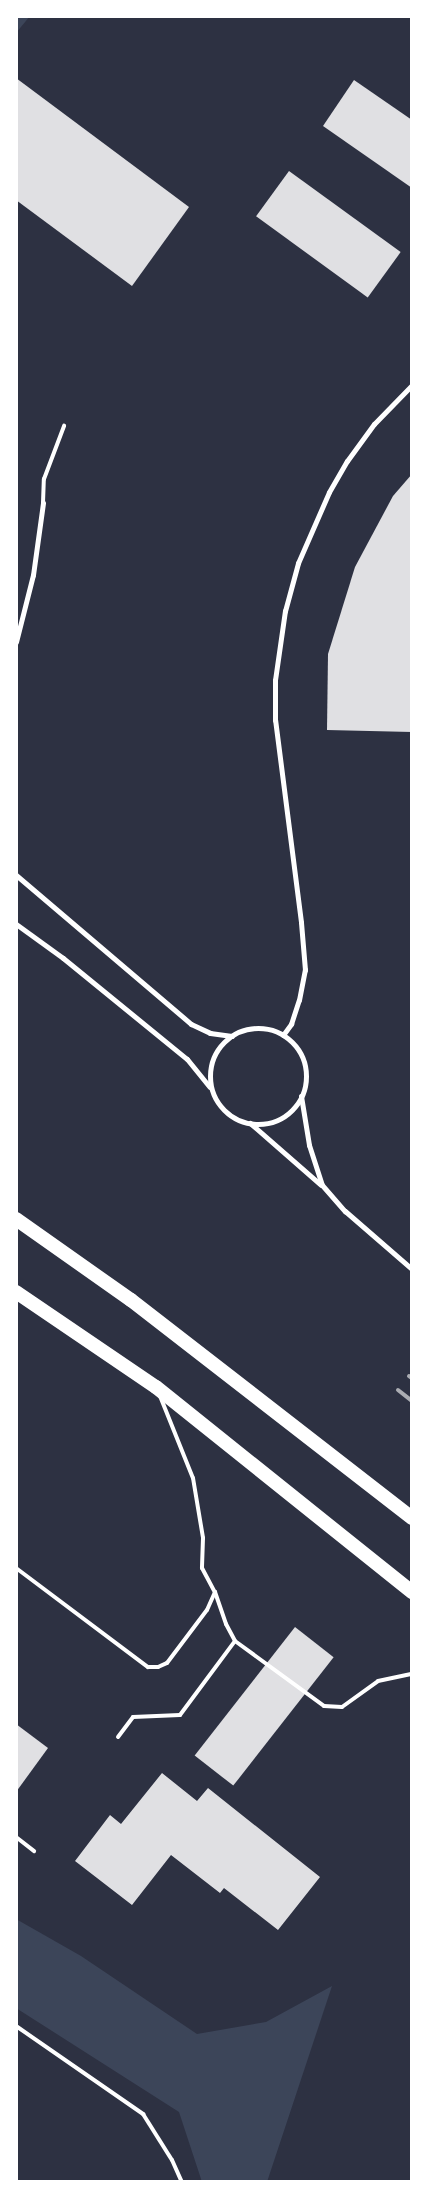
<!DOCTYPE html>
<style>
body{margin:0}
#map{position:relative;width:428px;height:2198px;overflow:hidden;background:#2d3142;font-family:Figtree,sans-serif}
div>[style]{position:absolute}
.green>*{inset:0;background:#3c4559}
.building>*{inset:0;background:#e0e0e3;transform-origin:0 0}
.service>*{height:4px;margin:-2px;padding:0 2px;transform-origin:2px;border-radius:2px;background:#fff}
.minor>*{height:5px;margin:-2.5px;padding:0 2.5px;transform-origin:2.5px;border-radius:2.5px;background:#fff}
.minor>.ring{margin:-2.5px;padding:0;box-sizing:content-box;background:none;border:5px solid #fff;border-radius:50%}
.trunk>*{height:14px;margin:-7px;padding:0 7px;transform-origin:7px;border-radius:7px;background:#fff}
.rail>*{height:4px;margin:-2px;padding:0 2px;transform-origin:2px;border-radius:2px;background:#abadb3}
span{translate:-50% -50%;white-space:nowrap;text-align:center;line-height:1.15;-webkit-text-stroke:5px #fff;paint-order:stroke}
.frame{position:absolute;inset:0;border:18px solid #fff;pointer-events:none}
</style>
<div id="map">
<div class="green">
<i style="clip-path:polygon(16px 16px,30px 16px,16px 33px)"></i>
<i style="clip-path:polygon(16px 1919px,81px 1956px,197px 2034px,266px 2022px,332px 1986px,267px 2182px,202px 2182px,179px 2112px,16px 2008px)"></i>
</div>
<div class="building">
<i style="clip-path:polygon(16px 78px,189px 207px,132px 286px,16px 200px)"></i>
<i style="clip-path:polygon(354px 80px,412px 120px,412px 188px,323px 126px)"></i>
<i style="left:289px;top:171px;width:138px;height:56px;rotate:36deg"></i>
<i style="clip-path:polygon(412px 474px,412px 732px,327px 730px,328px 654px,355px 567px,393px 496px)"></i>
<i style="left:295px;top:1627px;width:49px;height:163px;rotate:38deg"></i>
<i style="clip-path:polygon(16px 1724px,48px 1748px,16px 1792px)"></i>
<i style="clip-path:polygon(162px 1773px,197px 1801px,208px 1788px,320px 1877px,278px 1930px,224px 1888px,220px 1893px,171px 1855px,132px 1905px,75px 1861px,110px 1815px,121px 1824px)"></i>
</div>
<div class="service">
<i style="left:43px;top:503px;width:24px;rotate:-88deg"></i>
<i style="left:44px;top:479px;width:57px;rotate:-69.3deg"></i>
<i style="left:160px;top:1396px;width:88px;rotate:68.1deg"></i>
<i style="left:193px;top:1478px;width:61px;rotate:80.5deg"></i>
<i style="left:203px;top:1538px;width:30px;rotate:92deg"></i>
<i style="left:202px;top:1568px;width:27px;rotate:62deg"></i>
<i style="left:215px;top:1592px;width:34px;rotate:71deg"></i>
<i style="left:226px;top:1624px;width:19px;rotate:62deg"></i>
<i style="left:235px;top:1641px;width:110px;rotate:36.1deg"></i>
<i style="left:324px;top:1706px;width:18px;rotate:3deg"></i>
<i style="left:342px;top:1707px;width:44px;rotate:-35.8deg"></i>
<i style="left:378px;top:1681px;width:35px;rotate:-12deg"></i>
<i style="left:16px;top:1568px;width:165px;rotate:36.9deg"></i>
<i style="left:148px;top:1667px;width:10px"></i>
<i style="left:158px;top:1667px;width:10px;rotate:-24deg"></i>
<i style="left:167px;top:1663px;width:66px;rotate:-53deg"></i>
<i style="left:207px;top:1610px;width:20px;rotate:-66deg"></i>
<i style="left:118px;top:1737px;width:25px;rotate:-53deg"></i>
<i style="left:133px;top:1717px;width:47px;rotate:-2.4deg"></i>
<i style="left:180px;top:1715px;width:92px;rotate:-53.4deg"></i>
<i style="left:16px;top:1837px;width:23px;rotate:38deg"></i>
<i style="left:16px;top:2026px;width:155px;rotate:34.7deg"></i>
<i style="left:143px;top:2114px;width:54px;rotate:57.8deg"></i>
<i style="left:172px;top:2160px;width:24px;rotate:66deg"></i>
</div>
<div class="minor">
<i style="left:16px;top:642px;width:69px;rotate:-75.8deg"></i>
<i style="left:33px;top:575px;width:73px;rotate:-82.1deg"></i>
<i style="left:16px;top:875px;width:230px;rotate:40.4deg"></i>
<i style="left:191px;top:1024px;width:21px;rotate:25deg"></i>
<i style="left:210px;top:1033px;width:22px;rotate:8deg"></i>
<i style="left:16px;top:924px;width:58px;rotate:35.9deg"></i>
<i style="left:63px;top:958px;width:160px;rotate:39.2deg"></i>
<i style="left:187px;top:1059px;width:36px;rotate:51deg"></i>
<i class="ring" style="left:210px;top:1028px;width:91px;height:91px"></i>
<i style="left:283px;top:1035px;width:14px;rotate:-54deg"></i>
<i style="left:291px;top:1024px;width:25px;rotate:-72deg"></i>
<i style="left:299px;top:1000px;width:31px;rotate:-79deg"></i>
<i style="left:305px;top:970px;width:48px;rotate:-94.8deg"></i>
<i style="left:301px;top:922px;width:204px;rotate:-97.3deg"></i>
<i style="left:275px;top:720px;width:40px;rotate:-90deg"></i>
<i style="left:275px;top:680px;width:70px;rotate:-81.8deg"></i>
<i style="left:285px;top:611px;width:50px;rotate:-74.8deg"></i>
<i style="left:298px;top:563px;width:77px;rotate:-66.4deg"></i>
<i style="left:329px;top:492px;width:36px;rotate:-60deg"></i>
<i style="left:347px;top:461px;width:46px;rotate:-53.9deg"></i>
<i style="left:374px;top:424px;width:54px;rotate:-45.7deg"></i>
<i style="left:301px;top:1096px;width:50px;rotate:80.7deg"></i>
<i style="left:309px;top:1145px;width:42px;rotate:72deg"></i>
<i style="left:322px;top:1185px;width:35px;rotate:49deg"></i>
<i style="left:345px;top:1211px;width:89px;rotate:40.9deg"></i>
<i style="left:250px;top:1123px;width:94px;rotate:41.1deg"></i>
</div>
<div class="trunk">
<i style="left:16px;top:1219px;width:141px;rotate:35.2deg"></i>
<i style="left:131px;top:1300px;width:356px;rotate:37.8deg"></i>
<i style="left:16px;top:1292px;width:169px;rotate:34.2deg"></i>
<i style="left:156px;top:1387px;width:328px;rotate:38.7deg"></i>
</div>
<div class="rail">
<i style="left:409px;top:1376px;width:4px;rotate:34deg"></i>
<i style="left:398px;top:1390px;width:18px;rotate:38deg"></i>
</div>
<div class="frame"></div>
</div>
